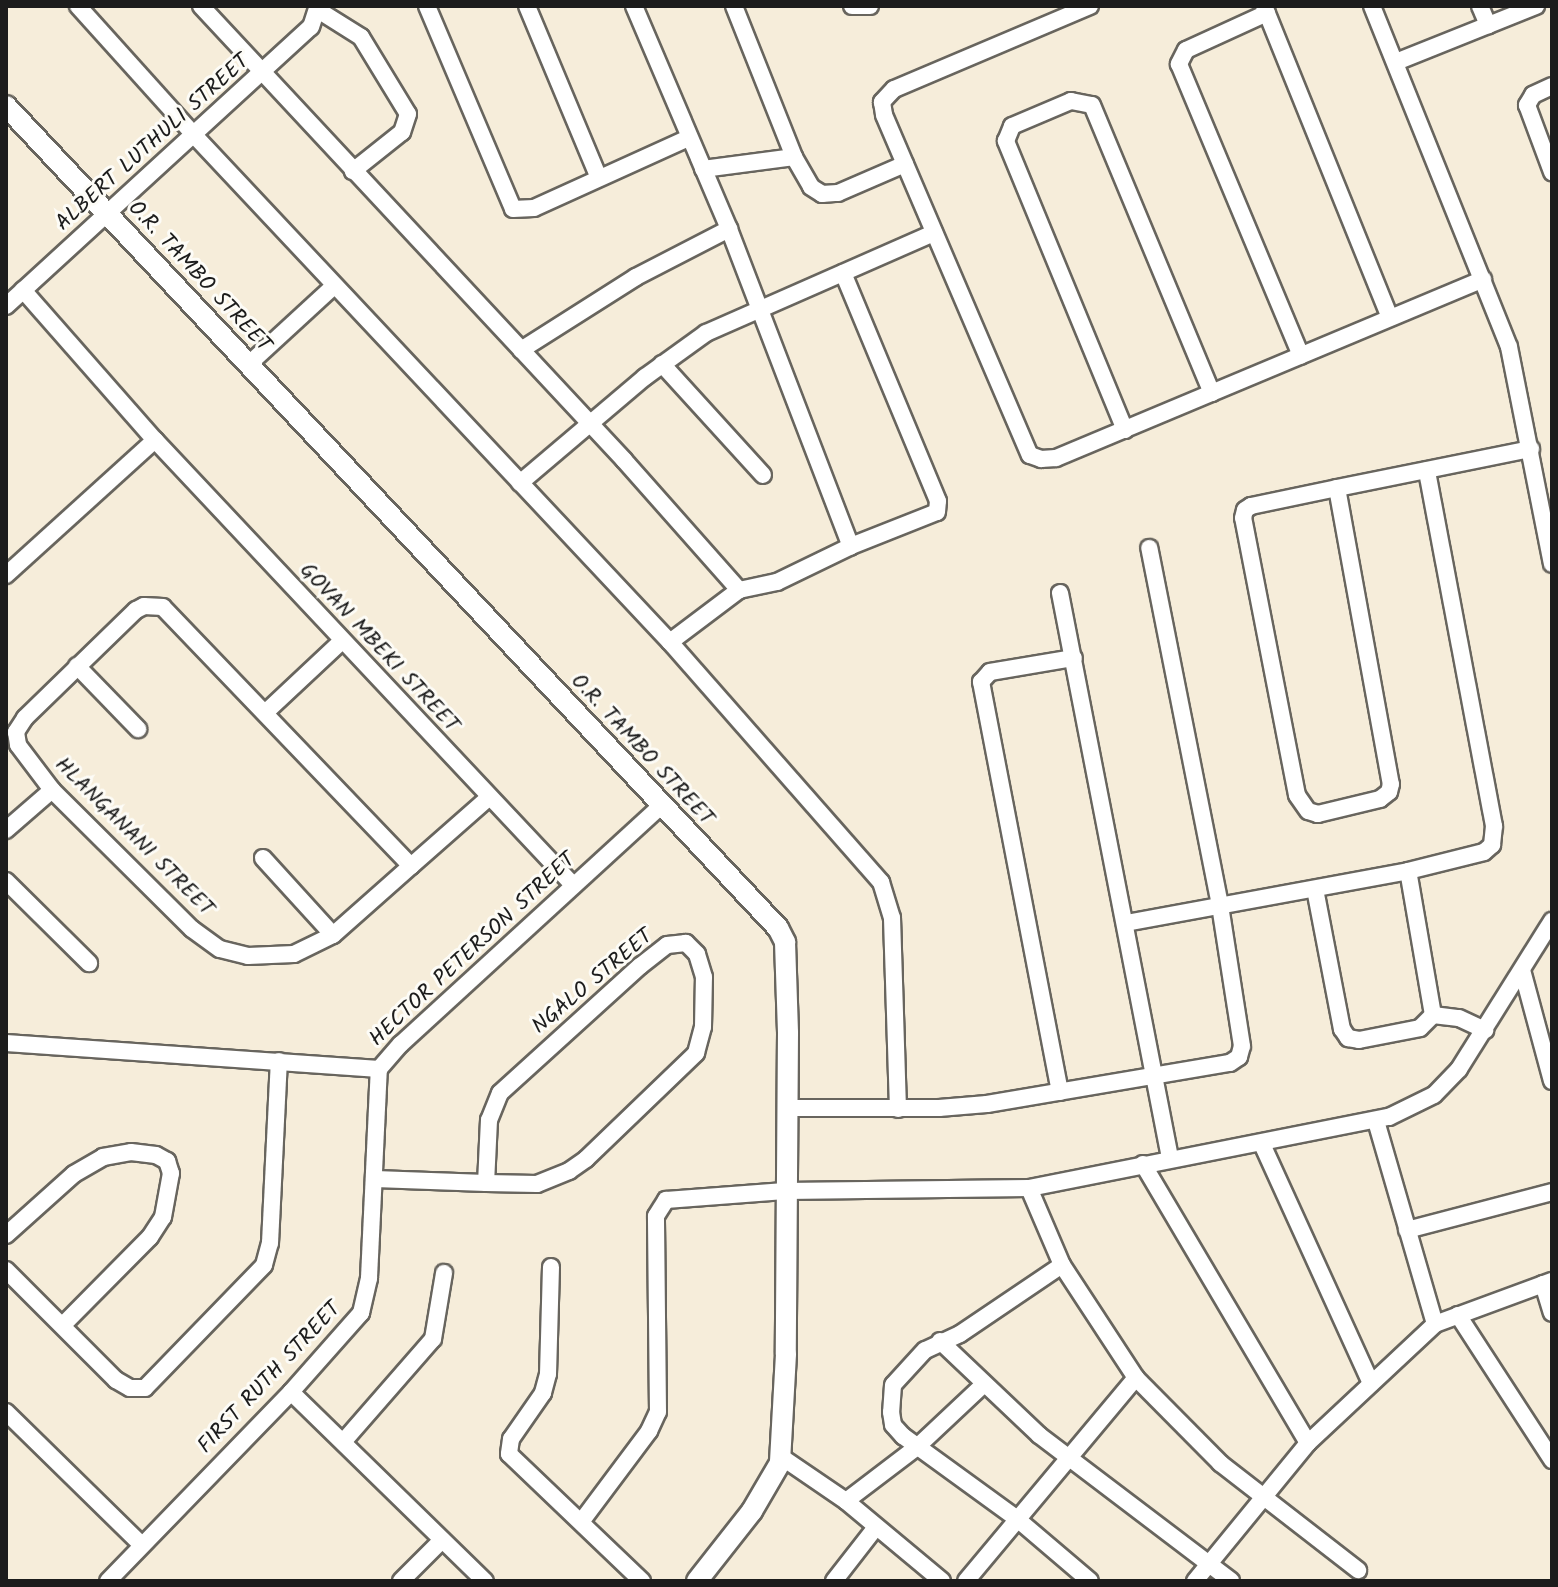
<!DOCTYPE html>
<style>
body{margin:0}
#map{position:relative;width:1558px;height:1587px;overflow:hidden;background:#f6edda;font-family:Kalam,sans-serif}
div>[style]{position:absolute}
.roads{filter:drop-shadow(2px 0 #68655e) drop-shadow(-2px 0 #68655e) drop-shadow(0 2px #68655e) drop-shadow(0 -2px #68655e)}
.minor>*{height:16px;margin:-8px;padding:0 8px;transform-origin:8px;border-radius:8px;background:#fff}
.tertiary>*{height:20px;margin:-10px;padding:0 10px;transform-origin:10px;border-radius:10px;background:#fff}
span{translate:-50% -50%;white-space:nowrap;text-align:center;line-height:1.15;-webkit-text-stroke:6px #fdfcf7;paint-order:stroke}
.street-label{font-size:22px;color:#1c1c1c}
.frame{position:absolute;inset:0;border:8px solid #1c1c1c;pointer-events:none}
</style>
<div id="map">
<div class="roads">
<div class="minor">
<i style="left:78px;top:6px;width:173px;rotate:48deg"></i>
<i style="left:194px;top:135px;width:695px;rotate:46.81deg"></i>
<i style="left:670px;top:642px;width:320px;rotate:48.7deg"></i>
<i style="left:881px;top:882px;width:38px;rotate:73deg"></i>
<i style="left:892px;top:918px;width:191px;rotate:88.2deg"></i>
<i style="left:201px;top:6px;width:621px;rotate:47.02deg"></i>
<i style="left:624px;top:460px;width:174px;rotate:48.5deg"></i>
<i style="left:427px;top:6px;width:220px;rotate:67deg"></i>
<i style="left:513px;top:209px;width:21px;rotate:-3deg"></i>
<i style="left:534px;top:208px;width:169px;rotate:-24.4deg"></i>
<i style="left:527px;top:6px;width:186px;rotate:67.3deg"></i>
<i style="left:634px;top:6px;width:242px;rotate:66.9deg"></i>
<i style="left:729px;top:229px;width:340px;rotate:69deg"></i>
<i style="left:734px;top:6px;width:162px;rotate:68.3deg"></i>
<i style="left:794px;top:157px;width:34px;rotate:60deg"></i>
<i style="left:811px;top:187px;width:13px;rotate:32deg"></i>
<i style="left:822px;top:194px;width:16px;rotate:-4deg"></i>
<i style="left:838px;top:193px;width:73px;rotate:-23.4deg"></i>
<i style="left:852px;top:6px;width:18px"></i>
<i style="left:1090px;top:6px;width:213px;rotate:157deg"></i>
<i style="left:894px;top:89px;width:18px;rotate:133deg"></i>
<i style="left:882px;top:102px;width:13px;rotate:81deg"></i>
<i style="left:884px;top:115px;width:370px;rotate:66.8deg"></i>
<i style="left:1030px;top:455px;width:12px;rotate:20deg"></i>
<i style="left:1041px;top:459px;width:15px;rotate:-4deg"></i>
<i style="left:1056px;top:458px;width:463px;rotate:-22.7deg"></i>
<i style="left:1264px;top:6px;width:336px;rotate:68deg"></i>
<i style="left:1372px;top:6px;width:367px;rotate:68.1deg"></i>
<i style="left:1509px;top:347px;width:221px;rotate:78.8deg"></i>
<i style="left:1480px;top:6px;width:21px;rotate:67deg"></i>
<i style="left:318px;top:10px;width:51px;rotate:32.1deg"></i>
<i style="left:361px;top:37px;width:90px;rotate:58.6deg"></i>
<i style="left:408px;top:114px;width:19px;rotate:108deg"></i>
<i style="left:402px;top:132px;width:63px;rotate:141.5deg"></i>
<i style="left:1267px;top:13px;width:89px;rotate:155.4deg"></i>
<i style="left:1186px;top:50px;width:16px;rotate:117deg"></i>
<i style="left:1179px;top:64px;width:316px;rotate:67.3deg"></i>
<i style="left:1396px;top:62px;width:151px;rotate:-21.8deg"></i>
<i style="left:1552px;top:86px;width:21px;rotate:155deg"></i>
<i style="left:1533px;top:95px;width:12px;rotate:121deg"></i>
<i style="left:1527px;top:105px;width:72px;rotate:69.5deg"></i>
<i style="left:703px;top:169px;width:92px;rotate:-7.5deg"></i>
<i style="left:23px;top:290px;width:200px;rotate:48.7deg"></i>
<i style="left:155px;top:440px;width:611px;rotate:46.79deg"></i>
<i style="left:6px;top:306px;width:413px;rotate:-42.5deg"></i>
<i style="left:311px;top:27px;width:22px;rotate:-72deg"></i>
<i style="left:521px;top:350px;width:136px;rotate:-32.4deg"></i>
<i style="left:636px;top:277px;width:105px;rotate:-27.3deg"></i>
<i style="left:662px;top:364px;width:150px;rotate:47.7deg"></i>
<i style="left:248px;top:365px;width:117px;rotate:-42.6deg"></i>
<i style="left:1125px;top:430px;width:313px;rotate:-112.4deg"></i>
<i style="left:1006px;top:141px;width:16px;rotate:-68deg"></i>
<i style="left:1012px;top:126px;width:64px;rotate:-23deg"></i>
<i style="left:1071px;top:101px;width:21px;rotate:11deg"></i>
<i style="left:1092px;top:105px;width:312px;rotate:67.4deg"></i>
<i style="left:520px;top:483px;width:164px;rotate:-40.3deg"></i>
<i style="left:645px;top:377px;width:75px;rotate:-35.8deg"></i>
<i style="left:706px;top:333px;width:249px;rotate:-23.7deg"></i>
<i style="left:1337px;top:488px;width:301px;rotate:79.7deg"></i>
<i style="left:1391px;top:784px;width:8px;rotate:104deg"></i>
<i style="left:1389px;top:792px;width:11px;rotate:142deg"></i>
<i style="left:1380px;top:799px;width:64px;rotate:166.4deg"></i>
<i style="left:1318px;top:814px;width:10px;rotate:-163deg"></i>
<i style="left:1308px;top:811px;width:19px;rotate:-125deg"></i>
<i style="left:1297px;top:795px;width:282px;rotate:-101deg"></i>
<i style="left:1243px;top:518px;width:8px;rotate:-76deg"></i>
<i style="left:1245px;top:510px;width:7px;rotate:-34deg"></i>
<i style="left:1251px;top:506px;width:88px;rotate:-11.8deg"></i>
<i style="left:1337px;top:488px;width:198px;rotate:-11.4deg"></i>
<i style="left:6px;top:575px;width:201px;rotate:-42.2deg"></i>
<i style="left:1060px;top:593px;width:576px;rotate:78.98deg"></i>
<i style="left:670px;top:642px;width:86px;rotate:-37deg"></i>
<i style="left:739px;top:590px;width:39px;rotate:-12deg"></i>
<i style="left:777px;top:582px;width:82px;rotate:-25.9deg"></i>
<i style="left:851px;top:546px;width:92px;rotate:-21.6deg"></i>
<i style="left:937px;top:512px;width:11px;rotate:-85deg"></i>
<i style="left:938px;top:501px;width:247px;rotate:-112.6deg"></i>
<i style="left:77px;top:666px;width:88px;rotate:45.9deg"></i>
<i style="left:266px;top:712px;width:104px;rotate:-43.1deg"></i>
<i style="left:6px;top:830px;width:61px;rotate:-41deg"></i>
<i style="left:263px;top:858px;width:104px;rotate:47.7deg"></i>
<i style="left:411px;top:866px;width:359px;rotate:-133.8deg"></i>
<i style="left:163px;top:607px;width:19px;rotate:-177deg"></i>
<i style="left:144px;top:606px;width:9px;rotate:153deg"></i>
<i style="left:136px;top:610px;width:155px;rotate:135.8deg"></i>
<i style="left:25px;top:718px;width:17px;rotate:123deg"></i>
<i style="left:16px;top:732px;width:13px;rotate:81deg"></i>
<i style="left:18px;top:745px;width:56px;rotate:52.9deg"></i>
<i style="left:52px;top:790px;width:197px;rotate:44.8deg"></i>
<i style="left:192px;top:929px;width:34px;rotate:36deg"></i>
<i style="left:220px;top:949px;width:29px;rotate:14deg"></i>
<i style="left:248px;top:956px;width:46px;rotate:-2.5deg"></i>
<i style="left:294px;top:954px;width:43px;rotate:-26deg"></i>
<i style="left:333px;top:935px;width:104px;rotate:-41.5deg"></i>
<i style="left:411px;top:866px;width:103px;rotate:-41.4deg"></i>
<i style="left:6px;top:881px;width:117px;rotate:44.7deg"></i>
<i style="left:1315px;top:889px;width:143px;rotate:79.1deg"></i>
<i style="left:1342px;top:1029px;width:11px;rotate:56deg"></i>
<i style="left:1348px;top:1038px;width:11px;rotate:10deg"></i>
<i style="left:1359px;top:1040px;width:62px;rotate:-11.1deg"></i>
<i style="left:1420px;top:1028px;width:18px;rotate:-45deg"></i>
<i style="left:1433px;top:1015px;width:146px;rotate:-99.8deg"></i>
<i style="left:1126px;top:923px;width:287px;rotate:-10.4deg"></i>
<i style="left:1408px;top:871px;width:78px;rotate:-14deg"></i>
<i style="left:1484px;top:852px;width:11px;rotate:-41deg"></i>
<i style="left:1492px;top:845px;width:19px;rotate:-84deg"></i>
<i style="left:1494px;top:826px;width:362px;rotate:-100.7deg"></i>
<i style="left:1522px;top:970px;width:115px;rotate:74.9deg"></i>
<i style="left:1433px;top:1015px;width:26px;rotate:7deg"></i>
<i style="left:1459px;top:1018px;width:29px;rotate:25deg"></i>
<i style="left:6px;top:1043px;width:374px;rotate:4deg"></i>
<i style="left:379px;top:1069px;width:33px;rotate:-49deg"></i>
<i style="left:401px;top:1044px;width:352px;rotate:-42.5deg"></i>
<i style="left:1060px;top:1092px;width:418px;rotate:-100.9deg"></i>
<i style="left:981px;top:682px;width:13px;rotate:-48deg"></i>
<i style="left:990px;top:672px;width:85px;rotate:-9.5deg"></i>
<i style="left:787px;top:1108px;width:152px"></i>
<i style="left:939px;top:1108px;width:48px;rotate:-4.8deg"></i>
<i style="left:987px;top:1104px;width:246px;rotate:-9.6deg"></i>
<i style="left:1230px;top:1063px;width:11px;rotate:-34deg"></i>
<i style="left:1239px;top:1057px;width:11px;rotate:-75deg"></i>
<i style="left:1242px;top:1046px;width:143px;rotate:-98.9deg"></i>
<i style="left:1220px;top:905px;width:364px;rotate:-101.2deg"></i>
<i style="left:1376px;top:1121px;width:211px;rotate:73.8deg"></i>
<i style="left:1262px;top:1144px;width:263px;rotate:65.5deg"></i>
<i style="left:1143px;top:1164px;width:324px;rotate:59.4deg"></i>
<i style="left:375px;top:1179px;width:111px;rotate:2.1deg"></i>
<i style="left:486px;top:1183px;width:51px;rotate:1.1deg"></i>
<i style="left:537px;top:1184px;width:35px;rotate:-22deg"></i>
<i style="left:569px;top:1171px;width:21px;rotate:-35deg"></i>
<i style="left:586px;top:1159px;width:153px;rotate:-43.9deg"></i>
<i style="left:696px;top:1053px;width:27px;rotate:-75deg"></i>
<i style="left:703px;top:1027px;width:50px;rotate:-88.9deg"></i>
<i style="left:704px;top:977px;width:24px;rotate:-107deg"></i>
<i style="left:697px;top:954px;width:16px;rotate:-135deg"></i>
<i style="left:686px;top:943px;width:19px;rotate:174deg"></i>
<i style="left:667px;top:945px;width:34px;rotate:142deg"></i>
<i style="left:640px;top:966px;width:189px;rotate:137.8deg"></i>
<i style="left:500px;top:1093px;width:29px;rotate:112deg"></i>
<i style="left:489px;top:1120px;width:63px;rotate:92.7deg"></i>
<i style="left:1029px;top:1188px;width:84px;rotate:66.8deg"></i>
<i style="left:1062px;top:1265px;width:135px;rotate:56.8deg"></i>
<i style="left:1136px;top:1378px;width:120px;rotate:45.3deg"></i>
<i style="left:1220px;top:1463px;width:175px;rotate:37.8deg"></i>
<i style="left:1407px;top:1230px;width:150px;rotate:-14.7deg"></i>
<i style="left:6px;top:1235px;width:91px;rotate:-41.9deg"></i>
<i style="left:74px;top:1174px;width:34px;rotate:-30deg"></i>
<i style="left:103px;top:1157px;width:28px;rotate:-10deg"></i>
<i style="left:131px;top:1152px;width:25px;rotate:7deg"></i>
<i style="left:156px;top:1155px;width:13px;rotate:29deg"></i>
<i style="left:167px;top:1161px;width:13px;rotate:72deg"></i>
<i style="left:171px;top:1173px;width:45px;rotate:100.3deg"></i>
<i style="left:163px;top:1217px;width:24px;rotate:123deg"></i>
<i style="left:150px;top:1237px;width:124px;rotate:134.7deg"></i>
<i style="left:1062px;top:1265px;width:123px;rotate:145.9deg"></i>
<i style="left:960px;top:1334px;width:38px;rotate:155deg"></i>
<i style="left:925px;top:1350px;width:47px;rotate:132.4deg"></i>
<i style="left:893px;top:1385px;width:27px;rotate:94deg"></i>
<i style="left:891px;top:1412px;width:13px;rotate:81deg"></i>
<i style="left:893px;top:1425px;width:15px;rotate:48deg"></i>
<i style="left:903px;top:1436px;width:140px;rotate:36deg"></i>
<i style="left:1016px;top:1518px;width:97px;rotate:40.4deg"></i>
<i style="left:551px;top:1267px;width:107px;rotate:91.6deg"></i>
<i style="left:548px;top:1374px;width:20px;rotate:105deg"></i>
<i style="left:543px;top:1393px;width:56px;rotate:124.8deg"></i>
<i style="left:511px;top:1439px;width:15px;rotate:98deg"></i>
<i style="left:509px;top:1454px;width:184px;rotate:43.7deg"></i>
<i style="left:6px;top:1270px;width:156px;rotate:45deg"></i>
<i style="left:116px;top:1380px;width:16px;rotate:30deg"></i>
<i style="left:130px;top:1388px;width:15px"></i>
<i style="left:145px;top:1388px;width:171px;rotate:-45.9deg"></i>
<i style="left:264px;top:1265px;width:23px;rotate:-75deg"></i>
<i style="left:270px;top:1243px;width:182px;rotate:-87.2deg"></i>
<i style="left:1543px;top:1284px;width:30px;rotate:73deg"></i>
<i style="left:1458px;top:1315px;width:173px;rotate:57deg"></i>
<i style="left:940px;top:1341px;width:137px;rotate:43.5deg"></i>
<i style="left:1039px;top:1435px;width:241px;rotate:37.2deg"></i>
<i style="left:291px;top:1392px;width:271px;rotate:44.3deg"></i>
<i style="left:6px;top:1412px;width:190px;rotate:44.4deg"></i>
<i style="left:343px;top:1442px;width:137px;rotate:-48.9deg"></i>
<i style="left:433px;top:1339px;width:67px;rotate:-80.5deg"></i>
<i style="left:780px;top:1456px;width:80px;rotate:34.3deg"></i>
<i style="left:846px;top:1501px;width:125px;rotate:39.8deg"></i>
<i style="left:846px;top:1501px;width:89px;rotate:-37.3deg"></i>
<i style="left:917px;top:1447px;width:92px;rotate:-43.2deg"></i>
<i style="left:581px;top:1522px;width:114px;rotate:-53.2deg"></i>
<i style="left:649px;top:1431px;width:21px;rotate:-65deg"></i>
<i style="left:658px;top:1412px;width:196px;rotate:-90.6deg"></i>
<i style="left:656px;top:1216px;width:19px;rotate:-58deg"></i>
<i style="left:666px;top:1200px;width:119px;rotate:-4.3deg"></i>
<i style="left:785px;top:1191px;width:244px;rotate:-0.7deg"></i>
<i style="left:1029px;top:1188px;width:367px;rotate:-11.2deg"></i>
<i style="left:1389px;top:1117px;width:50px;rotate:-26.1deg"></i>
<i style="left:1434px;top:1095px;width:36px;rotate:-46deg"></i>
<i style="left:1459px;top:1069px;width:175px;rotate:-57.9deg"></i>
<i style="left:108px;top:1581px;width:263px;rotate:-45.9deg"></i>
<i style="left:291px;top:1392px;width:106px;rotate:-48.5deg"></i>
<i style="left:361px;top:1313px;width:36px;rotate:-77deg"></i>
<i style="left:369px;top:1278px;width:209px;rotate:-87.3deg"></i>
<i style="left:401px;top:1581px;width:58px;rotate:-45deg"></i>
<i style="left:834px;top:1581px;width:68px;rotate:-52.1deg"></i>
<i style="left:966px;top:1581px;width:265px;rotate:-50.1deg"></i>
<i style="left:1195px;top:1581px;width:178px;rotate:-50.7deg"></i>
<i style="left:1308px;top:1443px;width:174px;rotate:-43.1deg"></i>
<i style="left:1435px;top:1324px;width:125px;rotate:-20.2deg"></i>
</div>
<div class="tertiary">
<i style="left:6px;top:106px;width:1128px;rotate:46.8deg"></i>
<i style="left:778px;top:928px;width:16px;rotate:63deg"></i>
<i style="left:785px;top:942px;width:91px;rotate:88.1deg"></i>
<i style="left:788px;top:1033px;width:321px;rotate:90.4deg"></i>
<i style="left:786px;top:1354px;width:109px;rotate:93.2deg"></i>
<i style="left:780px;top:1463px;width:56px;rotate:120.3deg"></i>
<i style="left:752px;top:1511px;width:89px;rotate:128.2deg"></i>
</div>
</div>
<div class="street-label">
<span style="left:153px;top:143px;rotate:-42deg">ALBERT LUTHULI STREET</span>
<span style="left:199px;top:277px;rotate:47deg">O.R. TAMBO STREET</span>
<span style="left:379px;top:648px;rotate:47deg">GOVAN MBEKI STREET</span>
<span style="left:642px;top:750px;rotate:47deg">O.R. TAMBO STREET</span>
<span style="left:134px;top:837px;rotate:45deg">HLANGANANI STREET</span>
<span style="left:473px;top:950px;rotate:-43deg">HECTOR PETERSON STREET</span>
<span style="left:593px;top:982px;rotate:-40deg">NGALO STREET</span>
<span style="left:270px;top:1378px;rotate:-47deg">FIRST RUTH STREET</span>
</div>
<div class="frame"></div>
</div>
